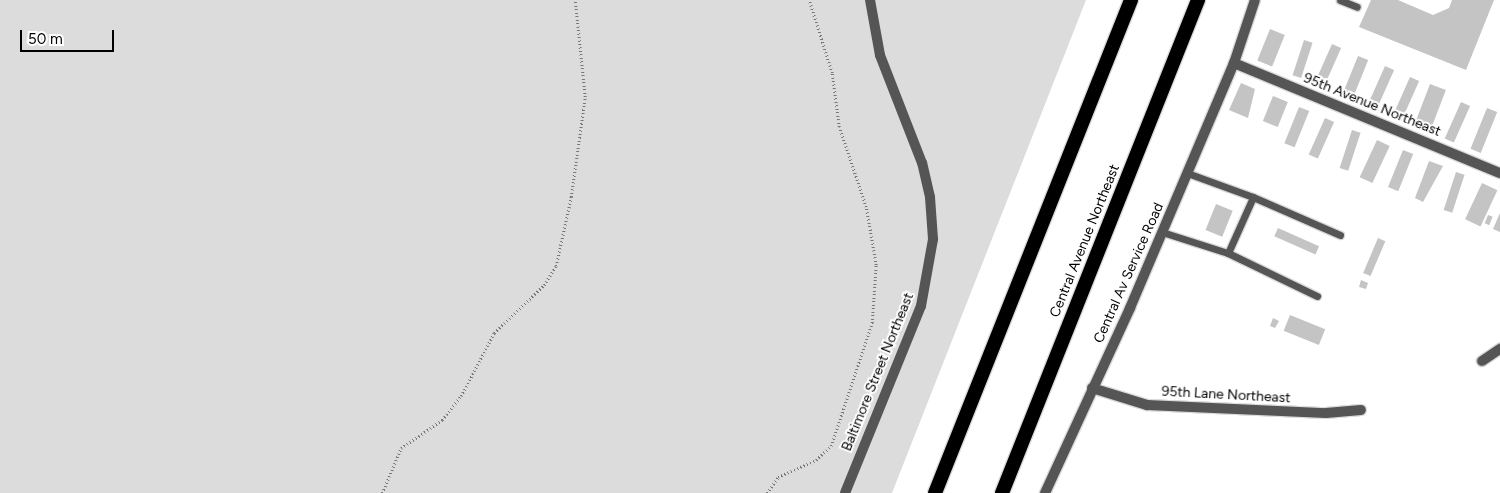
<!DOCTYPE html>
<style>
body{margin:0}
#map{position:relative;width:1500px;height:493px;overflow:hidden;background:#fff;font-family:Figtree,sans-serif}
div>[style]{position:absolute}
.green>*{inset:0;background:#dcdcdc}
.building>*{inset:0;background:#c4c4c4;transform-origin:0 0}
.path>*{height:2.5px;margin-top:-1.25px;transform-origin:0;background:repeating-linear-gradient(90deg,#777 0 1px,transparent 0 3.5px)}
.roads{filter:drop-shadow(1px 0 #dbdbdb) drop-shadow(-1px 0 #dbdbdb) drop-shadow(0 1px #dbdbdb) drop-shadow(0 -1px #dbdbdb)}
.service>*{height:7px;margin:-3.5px;padding:0 3.5px;transform-origin:3.5px;border-radius:3.5px;background:#555}
.minor>*{height:10px;margin:-5px;padding:0 5px;transform-origin:5px;border-radius:5px;background:#555}
.tertiary>*{height:10px;margin:-5px;padding:0 5px;transform-origin:5px;border-radius:5px;background:#555}
.trunk>*{height:14px;margin:-7px;padding:0 7px;transform-origin:7px;border-radius:7px;background:#000}
span{translate:-50% -50%;white-space:nowrap;text-align:center;line-height:1.15;-webkit-text-stroke:4px #fff;paint-order:stroke}
.street-label{font-size:14px;color:#000}
.scale{position:absolute;left:20px;top:30px;width:94px;height:22px;box-sizing:border-box;border:2px solid #000;border-top:0;padding-left:6px;font-size:15px;line-height:18px;white-space:nowrap;color:#000;-webkit-text-stroke:4px #fff;paint-order:stroke}
</style>
<div id="map">
<div class="green">
<i style="clip-path:polygon(0 0,1086px 0,892px 493px,0 493px)"></i>
</div>
<div class="building">
<i style="clip-path:polygon(1371px 0,1398px 0,1433px 15px,1449px 8px,1452px 0,1494px 0,1466px 70px,1359px 27px)"></i>
<i style="left:1270px;top:29px;width:16px;height:34px;rotate:22deg"></i>
<i style="left:1304px;top:40px;width:9px;height:37px;rotate:18deg"></i>
<i style="left:1332px;top:44px;width:10px;height:44px;rotate:24deg"></i>
<i style="left:1358px;top:56px;width:11px;height:43px;rotate:22deg"></i>
<i style="left:1385px;top:66px;width:10px;height:44px;rotate:24deg"></i>
<i style="left:1410px;top:77px;width:10px;height:44px;rotate:24deg"></i>
<i style="clip-path:polygon(1241px 83px,1255px 89px,1248px 118px,1229px 110px)"></i>
<i style="left:1430px;top:84px;width:17px;height:43px;rotate:21deg"></i>
<i style="left:1273px;top:96px;width:16px;height:27px;rotate:22deg"></i>
<i style="left:1461px;top:102px;width:10px;height:40px;rotate:24deg"></i>
<i style="left:1299px;top:107px;width:11px;height:39px;rotate:22deg"></i>
<i style="left:1487px;top:108px;width:11px;height:44px;rotate:22deg"></i>
<i style="left:1325px;top:118px;width:10px;height:40px;rotate:24deg"></i>
<i style="left:1352px;top:130px;width:9px;height:40px;rotate:18deg"></i>
<i style="left:1377px;top:140px;width:14px;height:41px;rotate:25deg"></i>
<i style="left:1403px;top:150px;width:11px;height:40px;rotate:22deg"></i>
<i style="clip-path:polygon(1429px 161px,1443px 166px,1423px 202px,1415px 198px)"></i>
<i style="left:1456px;top:172px;width:9px;height:40px;rotate:18deg"></i>
<i style="left:1482px;top:183px;width:17px;height:40px;rotate:25deg"></i>
<i style="left:1216px;top:204px;width:18px;height:28px;rotate:22deg"></i>
<i style="clip-path:polygon(1500px 213px,1500px 232px,1493px 229px)"></i>
<i style="left:1488px;top:215px;width:5px;height:9px;rotate:22deg"></i>
<i style="left:1278px;top:228px;width:45px;height:9px;rotate:24deg"></i>
<i style="left:1378px;top:238px;width:8px;height:38px;rotate:23deg"></i>
<i style="clip-path:polygon(1361px 280px,1368px 283px,1366px 289px,1359px 287px)"></i>
<i style="left:1290px;top:315px;width:38px;height:17px;rotate:22deg"></i>
<i style="clip-path:polygon(1273px 318px,1279px 321px,1275px 328px,1270px 326px)"></i>
</div>
<div class="path">
<i style="left:382px;top:493px;width:49px;rotate:-67.1deg"></i>
<i style="left:401px;top:448px;width:50px;rotate:-34.3deg"></i>
<i style="left:442px;top:420px;width:31px;rotate:-52deg"></i>
<i style="left:461px;top:396px;width:71px;rotate:-62.4deg"></i>
<i style="left:494px;top:333px;width:69px;rotate:-43.8deg"></i>
<i style="left:544px;top:285px;width:22px;rotate:-58deg"></i>
<i style="left:556px;top:266px;width:71px;rotate:-77.7deg"></i>
<i style="left:571px;top:197px;width:101px;rotate:-82deg"></i>
<i style="left:585px;top:97px;width:98px;rotate:-95.9deg"></i>
<i style="left:767px;top:493px;width:19px;rotate:-55deg"></i>
<i style="left:778px;top:477px;width:42px;rotate:-24.1deg"></i>
<i style="left:816px;top:460px;width:21px;rotate:-43deg"></i>
<i style="left:831px;top:446px;width:130px;rotate:-71.6deg"></i>
<i style="left:872px;top:323px;width:58px;rotate:-86.1deg"></i>
<i style="left:876px;top:265px;width:59px;rotate:-99.8deg"></i>
<i style="left:866px;top:207px;width:84px;rotate:-108.6deg"></i>
<i style="left:839px;top:127px;width:54px;rotate:-97.4deg"></i>
<i style="left:832px;top:73px;width:77px;rotate:-107.5deg"></i>
</div>
<div class="roads">
<div class="service">
<i style="left:1340px;top:0;width:18px;rotate:22deg"></i>
<i style="left:1253px;top:197px;width:95px;rotate:23.6deg"></i>
<i style="left:1162px;top:232px;width:69px;rotate:17.7deg"></i>
<i style="left:1228px;top:253px;width:61px;rotate:-65.9deg"></i>
<i style="left:1253px;top:197px;width:70px;rotate:-160deg"></i>
<i style="left:1228px;top:253px;width:99px;rotate:25.8deg"></i>
</div>
<div class="minor">
<i style="left:1234px;top:63px;width:288px;rotate:22.5deg"></i>
<i style="left:1482px;top:361px;width:22px;rotate:-34deg"></i>
<i style="left:1092px;top:388px;width:58px;rotate:17.2deg"></i>
<i style="left:1147px;top:405px;width:179px;rotate:2.6deg"></i>
<i style="left:1326px;top:413px;width:35px;rotate:-5deg"></i>
<i style="left:1045px;top:493px;width:204px;rotate:-65.3deg"></i>
<i style="left:1130px;top:308px;width:266px;rotate:-67deg"></i>
<i style="left:1234px;top:63px;width:66px;rotate:-71.6deg"></i>
</div>
<div class="tertiary">
<i style="left:845px;top:493px;width:202px;rotate:-67.9deg"></i>
<i style="left:921px;top:306px;width:68px;rotate:-79.8deg"></i>
<i style="left:933px;top:239px;width:42px;rotate:-94.1deg"></i>
<i style="left:930px;top:197px;width:35px;rotate:-103deg"></i>
<i style="left:922px;top:163px;width:116px;rotate:-111.3deg"></i>
<i style="left:880px;top:55px;width:56px;rotate:-100.3deg"></i>
</div>
<div class="trunk">
<i style="left:935px;top:493px;width:531px;rotate:-68.32deg"></i>
<i style="left:1002px;top:493px;width:531px;rotate:-68.32deg"></i>
</div>
</div>
<div class="street-label">
<span style="left:1372px;top:105px;rotate:22deg">95th Avenue Northeast</span>
<span style="left:1085px;top:241px;rotate:-68deg">Central Avenue Northeast</span>
<span style="left:1129px;top:273px;rotate:-66deg">Central Av Service Road</span>
<span style="left:878px;top:372px;rotate:-68deg">Baltimore Street Northeast</span>
<span style="left:1226px;top:395px;rotate:3deg">95th Lane Northeast</span>
</div>
<div class="scale">50 m</div>
</div>
